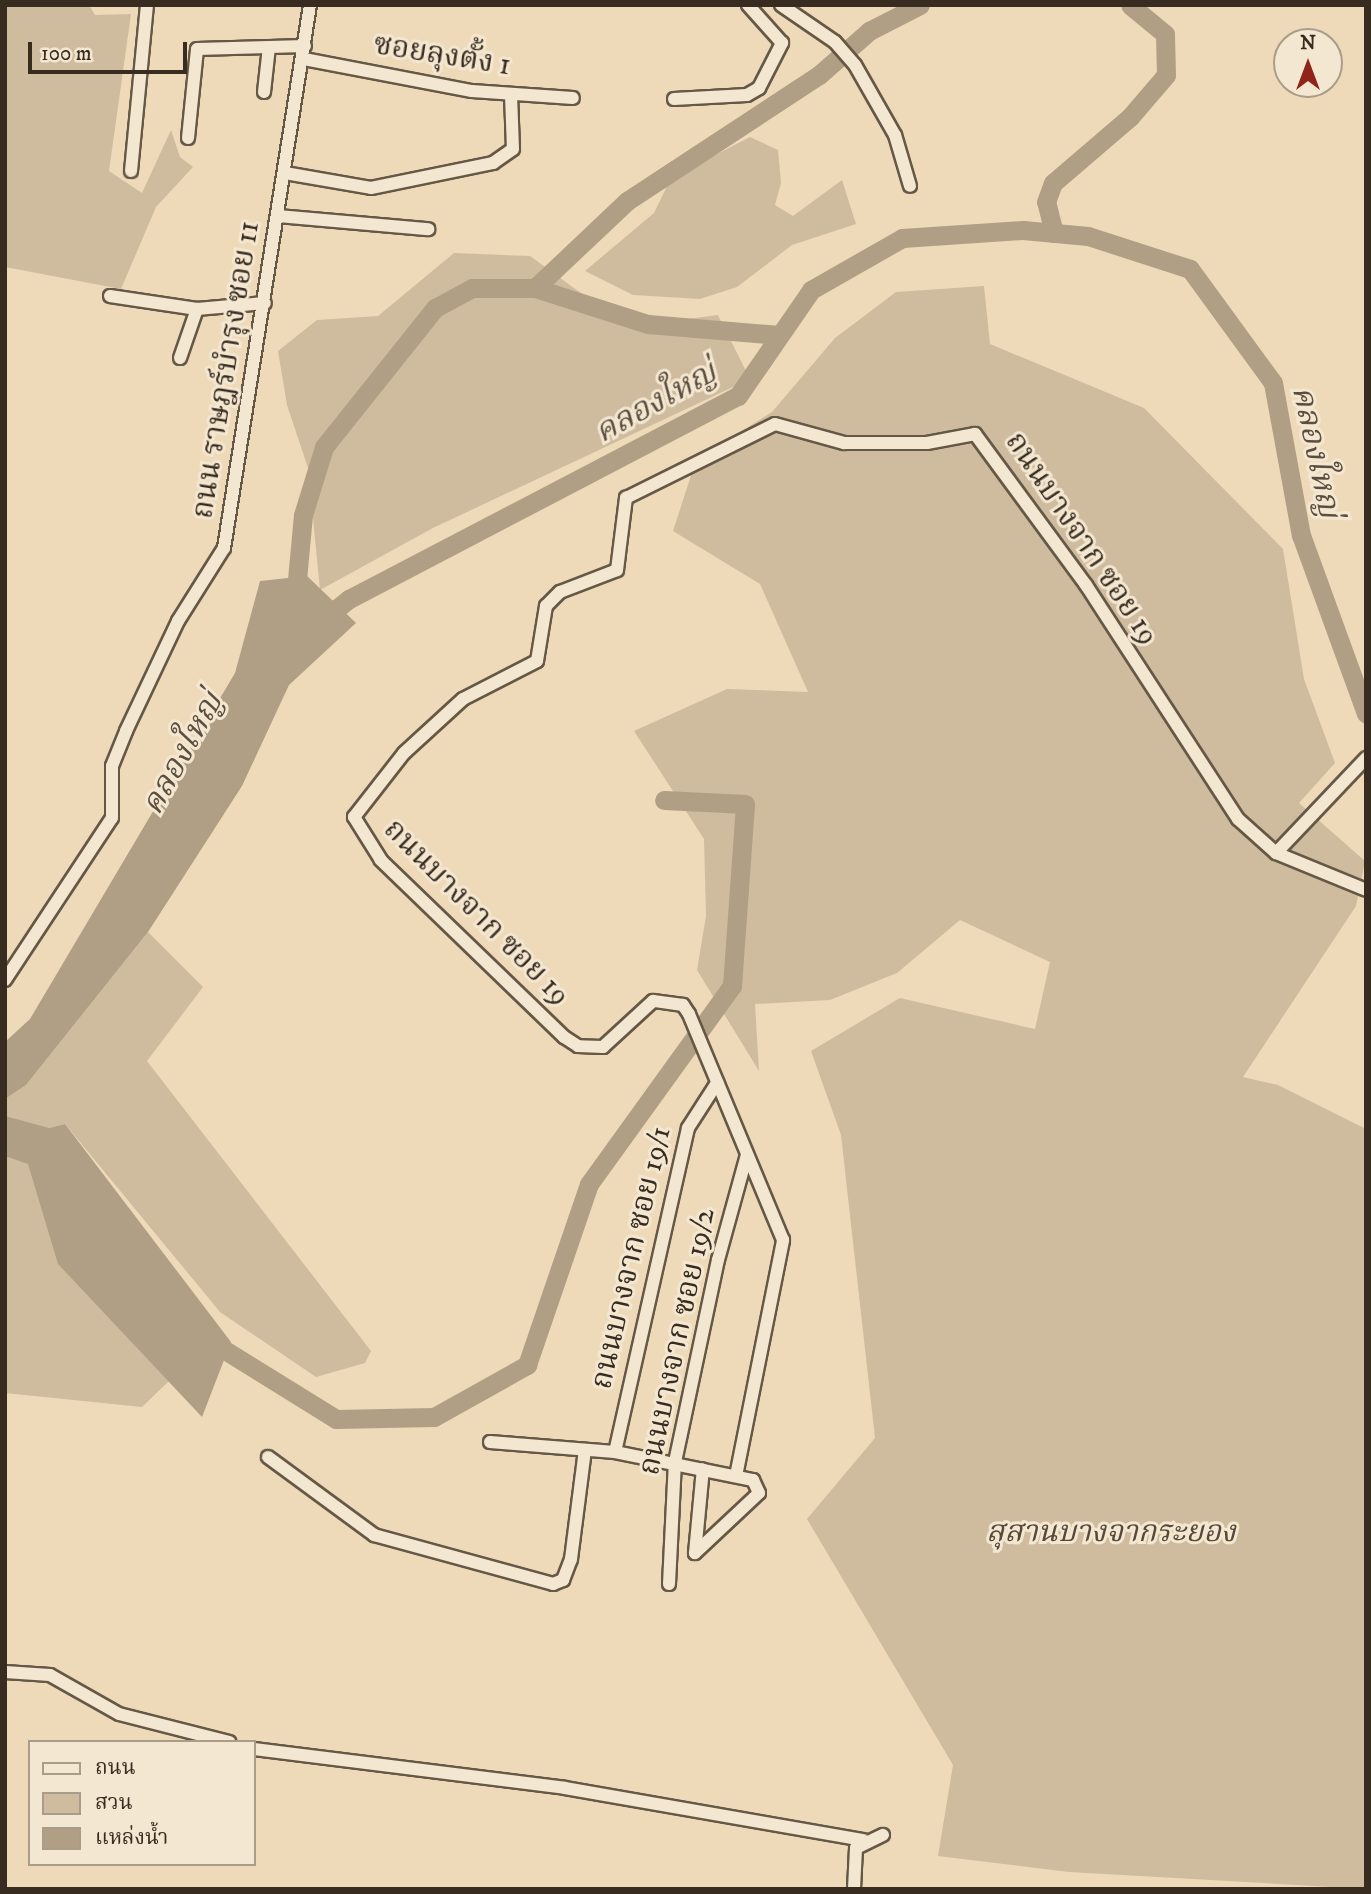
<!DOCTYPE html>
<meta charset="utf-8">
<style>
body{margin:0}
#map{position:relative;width:1371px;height:1894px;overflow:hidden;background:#eedab8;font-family:"IM FELL DW Pica","Noto Serif Thai",serif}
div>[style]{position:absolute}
.green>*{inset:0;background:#cfbc9e}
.water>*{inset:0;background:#b09f84}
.river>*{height:19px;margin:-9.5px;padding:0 9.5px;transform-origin:9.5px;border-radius:9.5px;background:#b09f84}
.roads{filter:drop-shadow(2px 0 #665846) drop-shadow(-2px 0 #665846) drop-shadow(0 2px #665846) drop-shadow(0 -2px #665846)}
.street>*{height:12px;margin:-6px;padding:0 6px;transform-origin:6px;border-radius:6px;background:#f4e7d1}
span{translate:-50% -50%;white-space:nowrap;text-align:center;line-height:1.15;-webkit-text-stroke:6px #f4e7d1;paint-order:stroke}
.street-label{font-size:30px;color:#382c20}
.park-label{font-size:30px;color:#564939;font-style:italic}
.water-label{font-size:32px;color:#5c4e3e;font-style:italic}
.frame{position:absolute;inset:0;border:7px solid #382c20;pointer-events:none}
.legend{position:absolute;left:28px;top:1740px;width:228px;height:126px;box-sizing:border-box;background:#f4e7d1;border:2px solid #a99c8a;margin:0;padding:9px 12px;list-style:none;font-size:21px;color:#382c20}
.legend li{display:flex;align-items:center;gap:14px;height:35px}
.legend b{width:35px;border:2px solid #a99c8a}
.north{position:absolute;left:1273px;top:28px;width:70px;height:70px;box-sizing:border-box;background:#f4e7d1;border:2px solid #a99c8a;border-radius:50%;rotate:0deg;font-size:19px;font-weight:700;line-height:28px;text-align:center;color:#382c20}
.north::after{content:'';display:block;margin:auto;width:24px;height:32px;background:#8f2418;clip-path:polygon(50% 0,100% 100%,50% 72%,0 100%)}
.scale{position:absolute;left:28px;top:42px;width:159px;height:32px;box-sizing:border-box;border:4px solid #382c20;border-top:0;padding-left:9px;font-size:21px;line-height:24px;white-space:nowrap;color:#382c20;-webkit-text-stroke:5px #f4e7d1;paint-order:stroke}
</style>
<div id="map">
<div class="green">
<i style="clip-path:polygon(5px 5px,89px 5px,95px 15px,131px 14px,109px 171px,142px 193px,171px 130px,180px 157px,193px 167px,156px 207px,121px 289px,5px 267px)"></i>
<i style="clip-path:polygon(750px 137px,778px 150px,781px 183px,775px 205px,793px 216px,842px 180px,856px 224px,792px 245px,737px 287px,700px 299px,633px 295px,585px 271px,654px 213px,671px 178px)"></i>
<i style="clip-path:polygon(454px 253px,530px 256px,618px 320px,648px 324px,718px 315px,750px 379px,433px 528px,320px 590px,308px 468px,287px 405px,278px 351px,317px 320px,378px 316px)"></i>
<i style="clip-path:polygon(984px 286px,990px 344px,1144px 408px,1283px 549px,1304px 679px,1335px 763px,1299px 803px,1365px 861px,1356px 906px,1243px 1077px,1278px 1085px,1366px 1129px,1366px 1889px,1069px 1872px,938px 1856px,953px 1765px,807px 1519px,875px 1438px,841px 1135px,811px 1051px,900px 998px,1035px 1029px,1050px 962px,960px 920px,897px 973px,830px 1000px,755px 1004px,759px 1071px,697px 970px,706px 916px,704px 839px,634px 731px,727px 689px,808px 692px,760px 584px,673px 531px,696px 460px,772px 412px,835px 338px,896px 292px)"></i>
<i style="clip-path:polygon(148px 932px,203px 987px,147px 1061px,371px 1351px,365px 1363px,316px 1377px,220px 1312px,65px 1124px,28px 1133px,140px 1351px,169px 1381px,142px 1407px,5px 1393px,5px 1099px,26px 1085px)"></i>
</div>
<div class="water">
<i style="clip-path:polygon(307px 576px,356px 623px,289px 685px,242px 786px,148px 932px,26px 1085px,5px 1099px,5px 1042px,30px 1019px,235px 673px,260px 581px)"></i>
<i style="clip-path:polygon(5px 1116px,49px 1128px,65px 1124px,231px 1342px,202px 1417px,58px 1264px,28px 1164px,5px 1156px)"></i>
</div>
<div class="river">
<i style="left:1054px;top:233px;width:32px;rotate:-104deg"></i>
<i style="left:1046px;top:202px;width:20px;rotate:-70deg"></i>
<i style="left:1053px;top:183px;width:101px;rotate:-40.6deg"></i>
<i style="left:1130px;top:117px;width:55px;rotate:-49.4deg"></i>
<i style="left:1166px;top:75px;width:41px;rotate:-91.4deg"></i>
<i style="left:1165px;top:34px;width:45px;rotate:-140.4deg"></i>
<i style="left:535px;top:288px;width:127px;rotate:-43.4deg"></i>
<i style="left:627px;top:201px;width:230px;rotate:-33.3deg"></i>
<i style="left:819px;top:75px;width:67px;rotate:-41.3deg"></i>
<i style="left:869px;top:31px;width:57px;rotate:-27deg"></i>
<i style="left:295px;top:601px;width:86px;rotate:-84.7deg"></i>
<i style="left:303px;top:515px;width:71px;rotate:-72.8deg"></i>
<i style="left:324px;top:447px;width:178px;rotate:-51.4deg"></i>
<i style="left:435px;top:308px;width:42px;rotate:-28.4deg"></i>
<i style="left:472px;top:288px;width:63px"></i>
<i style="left:535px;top:288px;width:119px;rotate:17.7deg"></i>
<i style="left:648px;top:324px;width:132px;rotate:4.8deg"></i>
<i style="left:319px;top:623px;width:38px;rotate:-39deg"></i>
<i style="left:349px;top:599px;width:439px;rotate:-27.6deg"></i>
<i style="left:738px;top:396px;width:129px;rotate:-55.4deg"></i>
<i style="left:811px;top:290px;width:105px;rotate:-29.7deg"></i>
<i style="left:902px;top:238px;width:121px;rotate:-3.8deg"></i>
<i style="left:1023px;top:230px;width:65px;rotate:5.3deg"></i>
<i style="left:1088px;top:236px;width:107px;rotate:17.9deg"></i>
<i style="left:1190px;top:269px;width:141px;rotate:53.9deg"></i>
<i style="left:1273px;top:383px;width:155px;rotate:79.6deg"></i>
<i style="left:1301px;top:535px;width:190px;rotate:70deg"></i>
<i style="left:207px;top:1339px;width:152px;rotate:31.8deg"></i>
<i style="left:336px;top:1419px;width:98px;rotate:-1.2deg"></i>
<i style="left:434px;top:1417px;width:107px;rotate:-29.2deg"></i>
<i style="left:527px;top:1365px;width:191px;rotate:-71.1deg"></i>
<i style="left:589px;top:1184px;width:244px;rotate:-54.2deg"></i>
<i style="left:732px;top:986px;width:182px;rotate:-85.9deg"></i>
<i style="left:745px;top:804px;width:81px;rotate:-177.2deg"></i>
</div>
<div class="roads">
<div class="street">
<i style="left:781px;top:5px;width:65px;rotate:34.4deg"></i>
<i style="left:835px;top:42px;width:30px;rotate:49deg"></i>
<i style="left:855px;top:65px;width:81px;rotate:60.3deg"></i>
<i style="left:895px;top:135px;width:53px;rotate:73.6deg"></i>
<i style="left:304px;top:59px;width:171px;rotate:10.8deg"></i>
<i style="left:472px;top:91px;width:101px;rotate:4deg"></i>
<i style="left:264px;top:92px;width:45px;rotate:-83.7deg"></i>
<i style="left:674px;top:99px;width:73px;rotate:-3.1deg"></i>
<i style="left:747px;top:95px;width:14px;rotate:-30deg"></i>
<i style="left:759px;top:88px;width:51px;rotate:-62.9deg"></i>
<i style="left:782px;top:43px;width:51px;rotate:-131.8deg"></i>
<i style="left:188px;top:138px;width:89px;rotate:-84.2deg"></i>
<i style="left:197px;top:49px;width:108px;rotate:-1.6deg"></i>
<i style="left:131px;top:171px;width:167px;rotate:-84.5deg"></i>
<i style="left:285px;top:173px;width:87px;rotate:9.9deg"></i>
<i style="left:371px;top:188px;width:125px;rotate:-11.6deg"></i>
<i style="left:493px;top:163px;width:24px;rotate:-35deg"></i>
<i style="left:513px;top:149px;width:54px;rotate:-92.1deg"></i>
<i style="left:278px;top:216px;width:151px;rotate:5deg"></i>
<i style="left:110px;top:296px;width:88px;rotate:8.5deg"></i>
<i style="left:197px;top:309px;width:68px;rotate:-5deg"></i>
<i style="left:180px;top:358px;width:52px;rotate:-70.9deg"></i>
<i style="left:1276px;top:853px;width:131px;rotate:-46.5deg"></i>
<i style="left:5px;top:980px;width:194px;rotate:-56.6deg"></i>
<i style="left:112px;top:818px;width:52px;rotate:-90deg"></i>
<i style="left:112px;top:766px;width:38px;rotate:-68deg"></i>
<i style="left:126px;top:731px;width:122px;rotate:-64.7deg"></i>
<i style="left:178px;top:621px;width:86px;rotate:-57.8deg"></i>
<i style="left:224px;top:548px;width:550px;rotate:-81deg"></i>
<i style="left:490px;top:1442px;width:125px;rotate:4.6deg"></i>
<i style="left:615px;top:1452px;width:141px;rotate:11.5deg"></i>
<i style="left:753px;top:1480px;width:14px;rotate:65deg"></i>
<i style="left:759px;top:1493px;width:88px;rotate:136.8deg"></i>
<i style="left:615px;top:1452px;width:332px;rotate:-77.3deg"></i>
<i style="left:688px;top:1128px;width:54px;rotate:-57.2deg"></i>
<i style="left:268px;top:1457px;width:132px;rotate:36.3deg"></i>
<i style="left:374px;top:1535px;width:186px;rotate:15.3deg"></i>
<i style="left:553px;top:1584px;width:11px;rotate:-22deg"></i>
<i style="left:563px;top:1580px;width:22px;rotate:-69deg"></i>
<i style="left:571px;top:1559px;width:110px;rotate:-82.7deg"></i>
<i style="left:736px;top:1476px;width:241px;rotate:-78.7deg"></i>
<i style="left:783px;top:1240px;width:245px;rotate:-112.6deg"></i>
<i style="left:689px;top:1014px;width:11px;rotate:-124deg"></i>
<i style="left:683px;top:1005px;width:30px;rotate:-172deg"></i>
<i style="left:653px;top:1001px;width:68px;rotate:137.4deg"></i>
<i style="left:603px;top:1047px;width:25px;rotate:-178deg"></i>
<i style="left:578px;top:1046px;width:17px;rotate:-147deg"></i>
<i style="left:564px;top:1037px;width:255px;rotate:-136deg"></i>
<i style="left:381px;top:860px;width:51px;rotate:-122.1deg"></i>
<i style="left:354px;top:817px;width:81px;rotate:-52deg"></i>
<i style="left:404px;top:753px;width:80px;rotate:-42.5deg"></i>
<i style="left:463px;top:699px;width:83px;rotate:-27.2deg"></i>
<i style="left:537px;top:661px;width:56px;rotate:-80.7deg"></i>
<i style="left:546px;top:606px;width:20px;rotate:-45deg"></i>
<i style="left:560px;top:592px;width:61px;rotate:-21.1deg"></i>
<i style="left:617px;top:570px;width:73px;rotate:-82.9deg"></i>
<i style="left:626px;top:498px;width:166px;rotate:-26.4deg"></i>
<i style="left:775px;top:424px;width:72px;rotate:15.4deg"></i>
<i style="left:844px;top:443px;width:83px"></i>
<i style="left:927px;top:443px;width:49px;rotate:-10.6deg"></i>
<i style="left:975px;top:434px;width:187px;rotate:53.7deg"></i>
<i style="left:1086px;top:585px;width:279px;rotate:57deg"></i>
<i style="left:1238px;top:819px;width:51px;rotate:41.8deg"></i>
<i style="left:1276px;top:853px;width:97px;rotate:22.3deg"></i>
<i style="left:695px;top:1553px;width:84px;rotate:-84.6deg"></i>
<i style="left:669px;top:1584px;width:122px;rotate:-87.2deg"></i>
<i style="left:675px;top:1462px;width:207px;rotate:-78deg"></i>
<i style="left:718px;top:1260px;width:109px;rotate:-74.6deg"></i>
<i style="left:5px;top:1672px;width:45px;rotate:3.8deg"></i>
<i style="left:50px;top:1675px;width:79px;rotate:29.5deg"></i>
<i style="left:119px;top:1714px;width:114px;rotate:14.3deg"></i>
<i style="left:254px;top:1749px;width:313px;rotate:7.1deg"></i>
<i style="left:565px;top:1788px;width:303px;rotate:9.9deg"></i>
<i style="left:854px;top:1889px;width:41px;rotate:-87.2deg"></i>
<i style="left:856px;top:1848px;width:30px;rotate:-26deg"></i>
</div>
</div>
<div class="street-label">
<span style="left:442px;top:56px;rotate:9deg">ซอยลุงตั้ง 1</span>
<span style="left:227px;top:370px;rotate:-81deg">ถนน ราษฎร์บำรุง ซอย 11</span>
<span style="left:1081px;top:539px;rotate:56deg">ถนนบางจาก ซอย 19</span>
<span style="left:476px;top:913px;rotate:45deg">ถนนบางจาก ซอย 19</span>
<span style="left:632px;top:1258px;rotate:-77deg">ถนนบางจาก ซอย 19/1</span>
<span style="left:678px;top:1342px;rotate:-78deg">ถนนบางจาก ซอย 19/2</span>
</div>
<div class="park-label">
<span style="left:1111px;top:1533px">สุสานบางจากระยอง</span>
</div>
<div class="water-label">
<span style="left:656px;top:403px;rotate:-29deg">คลองใหญ่</span>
<span style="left:1315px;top:452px;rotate:78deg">คลองใหญ่</span>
<span style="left:183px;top:754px;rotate:-61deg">คลองใหญ่</span>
</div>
<div class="frame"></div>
<ul class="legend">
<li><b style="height:9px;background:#f4e7d1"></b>ถนน</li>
<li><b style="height:19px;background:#cfbc9e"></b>สวน</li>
<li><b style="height:19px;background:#b09f84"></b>แหล่งน้ำ</li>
</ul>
<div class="north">N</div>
<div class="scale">100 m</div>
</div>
